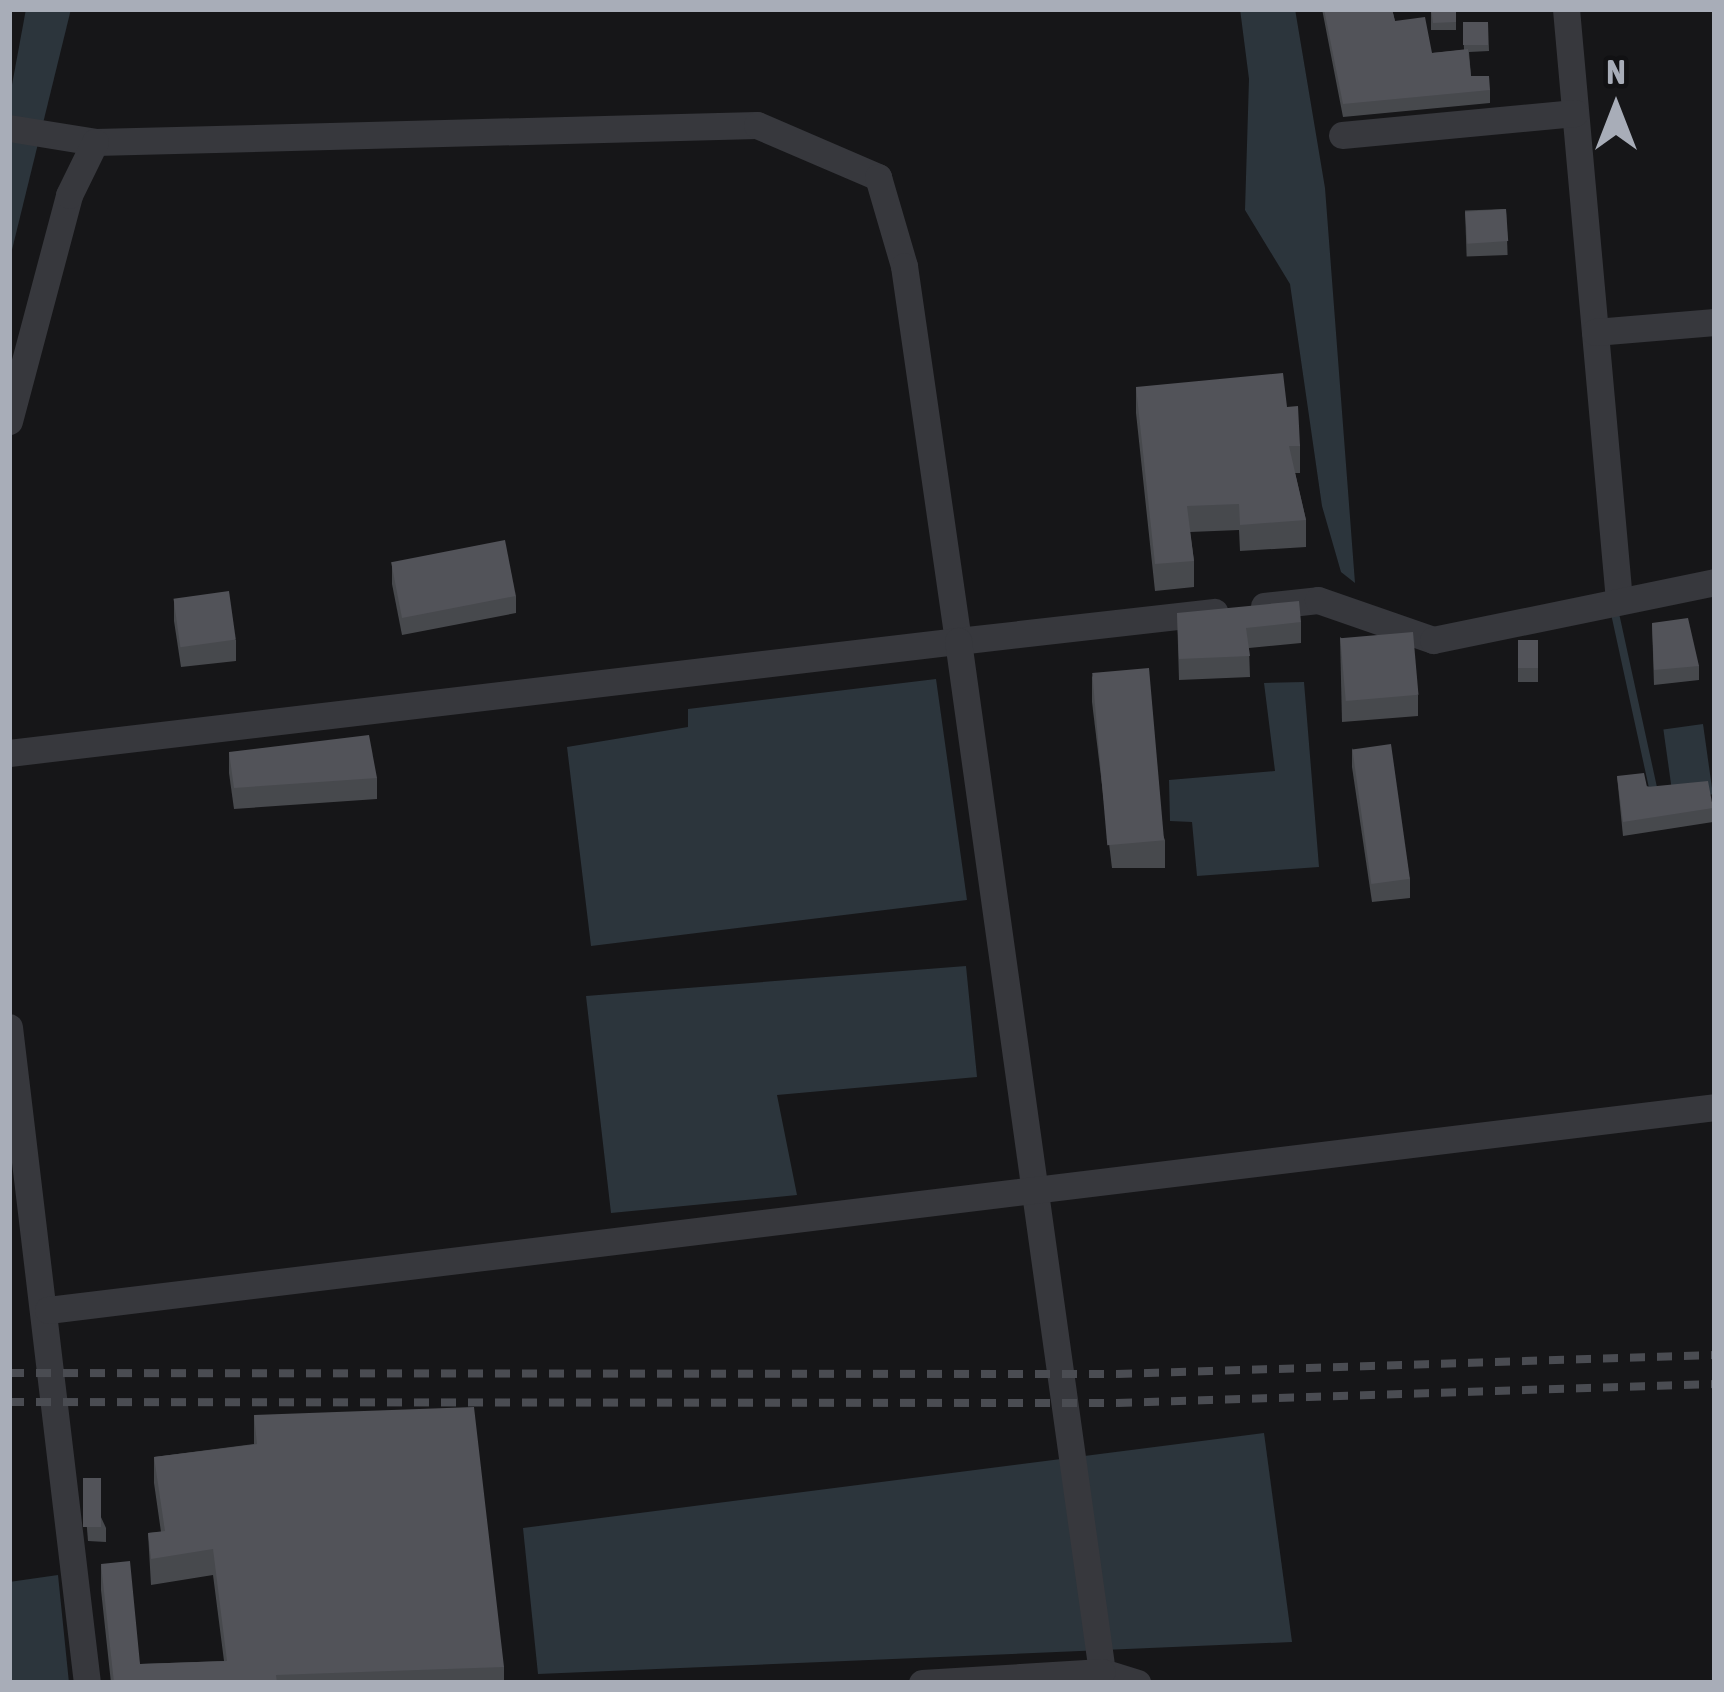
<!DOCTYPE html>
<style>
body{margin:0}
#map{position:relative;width:1724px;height:1692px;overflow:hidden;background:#161618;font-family:"Asap Condensed",sans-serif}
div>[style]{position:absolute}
.water>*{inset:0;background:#2c353c;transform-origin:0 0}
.stream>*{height:8px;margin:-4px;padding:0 4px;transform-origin:4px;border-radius:4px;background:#2c353c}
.minor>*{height:27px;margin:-13.5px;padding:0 13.5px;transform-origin:13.5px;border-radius:13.5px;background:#37383d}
.rail>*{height:8px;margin-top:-4px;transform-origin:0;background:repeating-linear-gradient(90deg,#4a4c52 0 15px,transparent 0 27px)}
.wall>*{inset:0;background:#47494d;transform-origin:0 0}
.building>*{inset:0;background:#525359;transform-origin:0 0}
span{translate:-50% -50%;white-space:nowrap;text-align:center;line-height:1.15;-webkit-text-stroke:9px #111113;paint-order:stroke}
.frame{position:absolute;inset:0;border:12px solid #a8adb8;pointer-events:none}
.north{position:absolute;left:1556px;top:48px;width:120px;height:120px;-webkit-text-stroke:9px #111113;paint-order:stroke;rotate:0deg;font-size:33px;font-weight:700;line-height:48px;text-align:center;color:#a8adb8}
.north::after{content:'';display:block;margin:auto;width:42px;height:54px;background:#a8adb8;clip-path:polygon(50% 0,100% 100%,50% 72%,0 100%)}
</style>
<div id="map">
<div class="water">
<i style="clip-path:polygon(26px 9px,71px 9px,9px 262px,9px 101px)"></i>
<i style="clip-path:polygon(1240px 9px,1295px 9px,1325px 188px,1355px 583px,1341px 572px,1322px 506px,1290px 284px,1245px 210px,1249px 79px)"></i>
<i style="clip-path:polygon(936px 679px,967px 900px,591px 946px,567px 747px,688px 727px,688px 709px)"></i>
<i style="clip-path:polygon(1304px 682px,1319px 867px,1197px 876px,1192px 822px,1170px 821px,1169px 780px,1275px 771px,1264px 683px)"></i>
<i style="left:1703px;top:724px;width:71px;height:40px;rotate:82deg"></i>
<i style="clip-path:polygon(966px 966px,977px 1077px,777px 1095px,797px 1195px,611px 1213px,586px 996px)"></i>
<i style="clip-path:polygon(1264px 1433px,1292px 1642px,538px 1674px,523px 1528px)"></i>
<i style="clip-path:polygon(58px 1575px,69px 1683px,9px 1683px,9px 1582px)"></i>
</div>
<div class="stream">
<i style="left:1616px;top:618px;width:178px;rotate:77.7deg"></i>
</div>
<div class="minor">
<i style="left:1566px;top:9px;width:594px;rotate:84.88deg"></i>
<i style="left:9px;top:128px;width:87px;rotate:9.2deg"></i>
<i style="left:95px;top:142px;width:662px;rotate:-1.47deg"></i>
<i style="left:757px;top:125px;width:132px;rotate:23.3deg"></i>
<i style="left:878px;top:177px;width:93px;rotate:73.7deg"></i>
<i style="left:904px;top:266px;width:379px;rotate:81.8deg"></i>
<i style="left:958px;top:641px;width:258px;rotate:-6.5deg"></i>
<i style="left:1342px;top:135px;width:234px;rotate:-5.4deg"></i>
<i style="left:1595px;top:332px;width:120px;rotate:-4.8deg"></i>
<i style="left:9px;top:421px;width:234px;rotate:-75.1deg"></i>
<i style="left:69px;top:195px;width:59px;rotate:-63.9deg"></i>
<i style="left:1264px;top:606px;width:54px;rotate:-6.3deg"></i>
<i style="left:1318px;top:600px;width:122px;rotate:19.2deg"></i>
<i style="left:1433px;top:640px;width:288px;rotate:-11.6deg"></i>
<i style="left:9px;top:753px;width:956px;rotate:-6.73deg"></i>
<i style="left:958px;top:641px;width:1041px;rotate:82.05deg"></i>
<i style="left:1102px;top:1672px;width:37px;rotate:17deg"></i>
<i style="left:9px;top:1027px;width:661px;rotate:83.22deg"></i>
<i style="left:48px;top:1310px;width:1679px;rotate:-6.94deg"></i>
<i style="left:922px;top:1683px;width:180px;rotate:-3.5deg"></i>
</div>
<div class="rail">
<i style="left:9px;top:1373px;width:1108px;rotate:0.05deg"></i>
<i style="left:1117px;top:1374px;width:598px;rotate:-1.82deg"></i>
<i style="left:9px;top:1402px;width:1108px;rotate:0.05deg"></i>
<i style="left:1117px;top:1403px;width:598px;rotate:-1.82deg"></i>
</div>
<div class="wall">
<i style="clip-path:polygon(1322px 9px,1392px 9px,1395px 21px,1432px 53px,1464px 50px,1463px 22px,1488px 22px,1489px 51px,1469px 52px,1471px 76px,1490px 90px,1490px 103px,1343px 117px)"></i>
<i style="left:1431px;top:9px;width:25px;height:21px"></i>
<i style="left:1506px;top:209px;width:46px;height:41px;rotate:88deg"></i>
<i style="clip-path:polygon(1136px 387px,1287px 407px,1300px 446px,1300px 473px,1295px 473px,1306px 520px,1306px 547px,1240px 551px,1239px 530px,1190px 532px,1194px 561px,1194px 587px,1155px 591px,1136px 413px)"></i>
<i style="clip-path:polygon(392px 566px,516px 596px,516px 613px,402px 635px,392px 584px)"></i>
<i style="clip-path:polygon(174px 600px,236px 640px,236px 661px,181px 667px,174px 621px)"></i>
<i style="clip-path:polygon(1177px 613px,1301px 622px,1301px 643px,1249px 648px,1250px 677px,1179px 680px)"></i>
<i style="clip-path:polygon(1652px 623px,1699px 666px,1699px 680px,1654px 685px)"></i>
<i style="clip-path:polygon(1340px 637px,1418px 695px,1418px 716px,1342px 722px)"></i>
<i style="left:1538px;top:640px;width:42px;height:20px;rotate:90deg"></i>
<i style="clip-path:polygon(1092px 675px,1165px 840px,1165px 868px,1112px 868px,1092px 702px)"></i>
<i style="clip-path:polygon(1352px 748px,1410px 879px,1410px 898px,1372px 902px,1352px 767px)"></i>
<i style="clip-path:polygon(229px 752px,377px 778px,377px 799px,234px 809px,229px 773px)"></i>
<i style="clip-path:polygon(1617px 776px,1713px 808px,1713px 822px,1623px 836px)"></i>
<i style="clip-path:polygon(254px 1415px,504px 1667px,504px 1683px,111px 1683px,101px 1590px,101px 1564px,140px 1664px,224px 1661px,213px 1575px,151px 1585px,148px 1533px,161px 1532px,154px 1483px,154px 1457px,254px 1444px)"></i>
<i style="clip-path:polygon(83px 1478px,106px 1528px,106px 1542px,88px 1541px)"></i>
</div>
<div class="building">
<i style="clip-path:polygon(1324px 9px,1392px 9px,1395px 21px,1425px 17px,1432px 53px,1468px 49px,1471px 76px,1489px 76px,1490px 90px,1343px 104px)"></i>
<i style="clip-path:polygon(1431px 9px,1456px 9px,1456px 22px,1433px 23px)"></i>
<i style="left:1463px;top:22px;width:25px;height:23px"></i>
<i style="left:1506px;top:209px;width:32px;height:41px;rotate:86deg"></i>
<i style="clip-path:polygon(1283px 373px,1287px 407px,1298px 406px,1300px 446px,1289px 446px,1306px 520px,1240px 525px,1239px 504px,1187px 506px,1194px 561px,1155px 564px,1136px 387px)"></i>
<i style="left:505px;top:540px;width:57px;height:116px;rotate:79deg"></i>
<i style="left:229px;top:591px;width:49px;height:56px;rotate:82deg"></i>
<i style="clip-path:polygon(1299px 601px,1301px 622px,1246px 628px,1250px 656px,1179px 659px,1177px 613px)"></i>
<i style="clip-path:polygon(1688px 618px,1699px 666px,1654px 670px,1652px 623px)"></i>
<i style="left:1413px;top:632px;width:63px;height:73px;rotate:85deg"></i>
<i style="left:1538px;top:640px;width:28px;height:20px;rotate:90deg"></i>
<i style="left:1149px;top:668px;width:173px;height:57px;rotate:85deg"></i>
<i style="clip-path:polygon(369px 735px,377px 778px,234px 788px,229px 752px)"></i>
<i style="left:1391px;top:744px;width:136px;height:39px;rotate:82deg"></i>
<i style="clip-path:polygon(1644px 773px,1647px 787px,1708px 781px,1713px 808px,1623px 822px,1617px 776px)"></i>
<i style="clip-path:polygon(474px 1407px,504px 1667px,276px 1675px,277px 1683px,114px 1683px,101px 1564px,130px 1561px,140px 1664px,227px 1661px,213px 1549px,151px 1559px,148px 1533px,165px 1531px,154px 1457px,257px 1444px,254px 1415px)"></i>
<i style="left:83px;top:1478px;width:18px;height:49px"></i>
</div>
<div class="frame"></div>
<div class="north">N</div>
</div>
